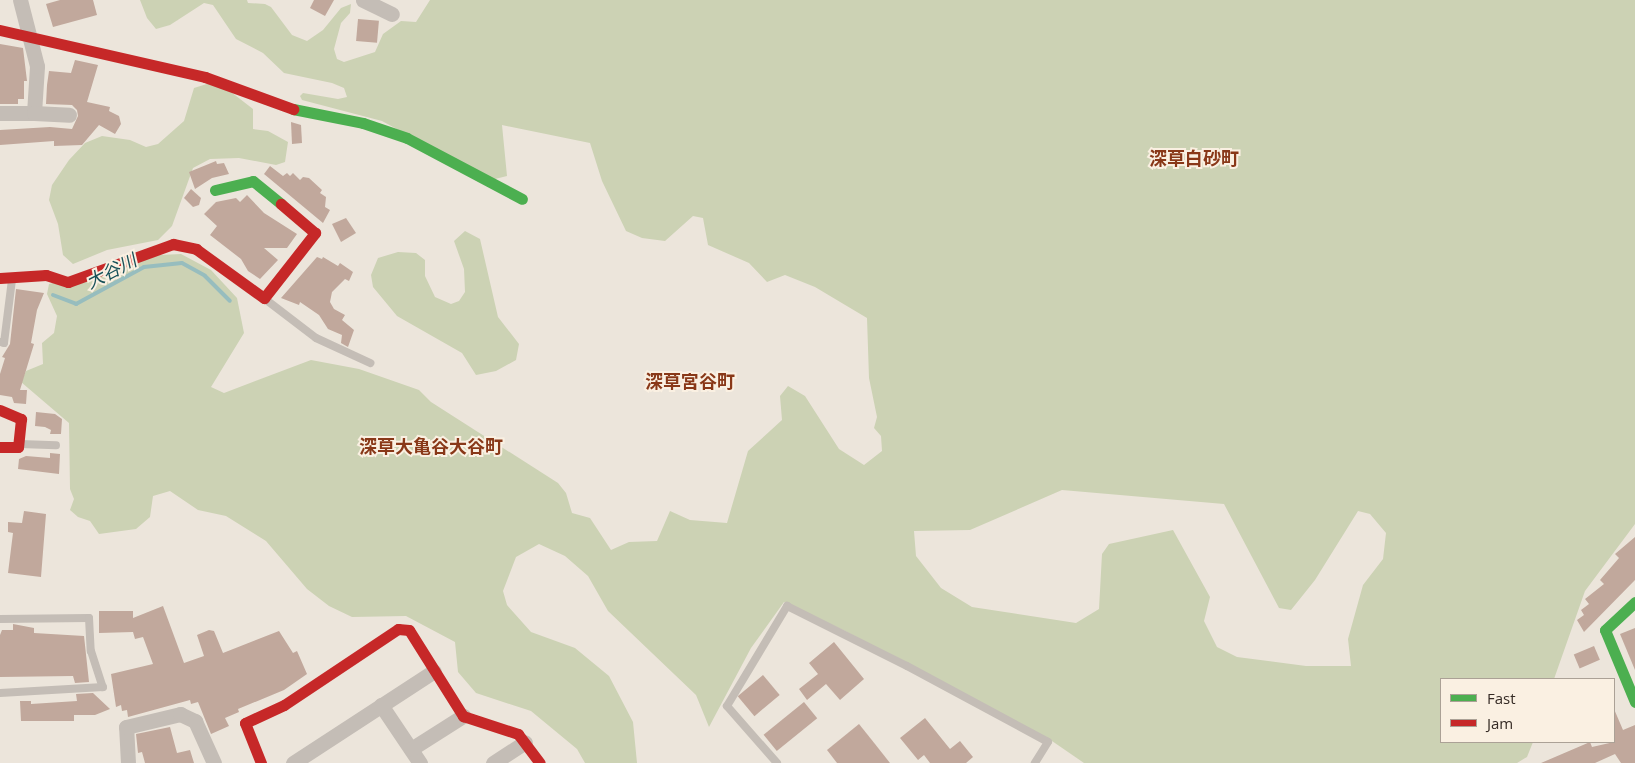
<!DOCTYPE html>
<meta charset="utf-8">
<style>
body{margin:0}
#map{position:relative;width:1635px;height:763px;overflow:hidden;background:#ece5db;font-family:"Open Sans","Noto Sans JP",sans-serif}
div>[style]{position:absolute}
.green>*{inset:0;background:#ccd2b4}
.stream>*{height:4px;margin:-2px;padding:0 2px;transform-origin:2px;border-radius:2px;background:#97bdbe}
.building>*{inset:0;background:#c1a89c;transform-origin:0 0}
.lane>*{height:8px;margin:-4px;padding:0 4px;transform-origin:4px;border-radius:4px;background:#c4bdb6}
.street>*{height:15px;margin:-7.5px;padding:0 7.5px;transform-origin:7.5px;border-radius:7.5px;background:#c4bdb6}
.fast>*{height:11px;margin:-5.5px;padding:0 5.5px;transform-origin:5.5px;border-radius:5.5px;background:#4caf50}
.jam>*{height:11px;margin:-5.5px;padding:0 5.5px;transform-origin:5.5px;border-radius:5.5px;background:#c62828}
span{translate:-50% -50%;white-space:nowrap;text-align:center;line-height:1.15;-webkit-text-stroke:4px #faf0e2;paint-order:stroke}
.neighbourhood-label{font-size:18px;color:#893818;font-weight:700}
.water-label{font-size:18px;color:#175159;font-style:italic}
.legend{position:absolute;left:1440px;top:678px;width:175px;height:65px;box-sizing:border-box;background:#faf0e2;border:1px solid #aba196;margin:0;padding:6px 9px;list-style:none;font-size:15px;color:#342a24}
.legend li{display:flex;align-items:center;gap:10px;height:25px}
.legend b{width:25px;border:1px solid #aba196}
</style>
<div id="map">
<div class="green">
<i style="clip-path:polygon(evenodd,140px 0,247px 0,248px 3px,265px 4px,271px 7px,292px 35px,307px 41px,323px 30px,341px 8px,351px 4px,350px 13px,341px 23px,334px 49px,337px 59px,344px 62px,375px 52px,383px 34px,401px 21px,416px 22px,430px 0,1635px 0,1635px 524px,1585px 591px,1554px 679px,1441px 679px,1441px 742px,1533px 742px,1527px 757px,1517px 763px,1084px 763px,1052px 741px,845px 631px,784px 602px,751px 648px,709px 727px,696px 695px,608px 611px,588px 576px,565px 556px,539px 544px,516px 557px,503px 591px,507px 605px,531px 632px,575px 648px,609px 676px,633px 722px,637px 763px,585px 763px,577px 749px,531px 711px,476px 693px,458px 672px,455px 642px,406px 616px,352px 617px,329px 606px,307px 589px,266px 541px,226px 516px,198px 510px,170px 491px,153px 496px,150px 517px,136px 529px,99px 534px,90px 521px,78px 517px,70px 510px,74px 499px,70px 489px,69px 423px,21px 382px,26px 371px,43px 364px,42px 343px,54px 333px,57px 316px,47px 294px,49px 284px,160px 255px,181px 254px,211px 270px,237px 298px,244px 333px,211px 387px,224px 393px,311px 360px,359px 369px,419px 390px,431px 402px,558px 483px,566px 493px,572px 513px,590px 518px,611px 550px,629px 542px,657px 541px,670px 511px,690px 520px,727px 523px,748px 451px,782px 420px,780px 396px,788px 386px,805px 396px,839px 449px,864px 465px,882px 451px,881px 436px,874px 428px,877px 417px,869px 378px,867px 318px,815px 287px,785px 275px,767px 282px,749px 263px,708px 245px,703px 218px,693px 216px,665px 241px,642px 238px,626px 231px,602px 181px,590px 143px,502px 125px,507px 176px,491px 180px,382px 121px,302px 100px,300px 96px,303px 93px,338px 99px,347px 97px,344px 88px,332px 83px,284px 73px,263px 53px,236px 39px,213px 5px,204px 3px,170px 25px,156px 29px,147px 18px,140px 0,1062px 490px,1224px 504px,1279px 608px,1291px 610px,1315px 580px,1358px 511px,1370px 514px,1386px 533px,1383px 559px,1363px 585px,1348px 639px,1351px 666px,1306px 666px,1237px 657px,1217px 647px,1204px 621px,1210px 597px,1173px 530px,1109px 544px,1102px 554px,1099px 609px,1076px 623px,972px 607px,941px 588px,916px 556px,914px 531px,970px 530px,1062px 490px)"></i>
<i style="clip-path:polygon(210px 83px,231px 92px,253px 109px,253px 129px,268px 131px,288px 142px,285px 162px,276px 165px,239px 158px,210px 159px,193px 168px,172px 226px,158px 240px,107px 250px,73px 264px,63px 255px,58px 224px,49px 200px,52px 185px,69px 160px,85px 143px,102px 136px,130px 140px,146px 147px,158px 144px,184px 121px,194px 88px)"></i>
<i style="clip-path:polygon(465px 231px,480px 239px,498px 317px,519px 344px,516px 360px,496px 371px,476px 375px,462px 353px,397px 316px,373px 287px,371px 275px,378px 258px,398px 252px,416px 253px,425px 260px,425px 276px,435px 297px,451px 304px,459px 301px,465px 292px,464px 269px,454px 241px)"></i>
</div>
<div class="stream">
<i style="left:53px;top:295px;width:25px;rotate:21deg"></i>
<i style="left:76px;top:304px;width:77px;rotate:-28.6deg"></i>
<i style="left:144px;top:267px;width:38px;rotate:-6deg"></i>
<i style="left:182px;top:263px;width:26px;rotate:29deg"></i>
<i style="left:205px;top:276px;width:35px;rotate:45deg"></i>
</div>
<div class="building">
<i style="clip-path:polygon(60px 0,93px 0,97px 15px,53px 27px,46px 4px)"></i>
<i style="clip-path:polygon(314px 0,334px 0,325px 16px,310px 8px)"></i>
<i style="left:358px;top:19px;width:21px;height:22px;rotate:5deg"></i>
<i style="clip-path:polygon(0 44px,23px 48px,27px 81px,24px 81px,24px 99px,18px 99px,18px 104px,0 104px)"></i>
<i style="clip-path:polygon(75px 60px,98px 65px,87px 102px,110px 107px,109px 111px,119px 116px,121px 124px,115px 134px,99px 125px,82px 145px,54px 146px,54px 141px,0 145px,0 130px,50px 127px,72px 129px,78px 116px,77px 110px,72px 105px,46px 104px,47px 85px,49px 71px,71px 73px)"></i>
<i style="clip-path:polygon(291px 122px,301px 125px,302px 143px,292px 144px)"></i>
<i style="clip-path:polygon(216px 161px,217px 164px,224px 163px,229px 174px,212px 178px,195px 189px,189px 172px)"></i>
<i style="clip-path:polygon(270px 166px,283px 176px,287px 173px,290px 176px,293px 173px,300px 180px,303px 177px,309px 178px,322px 190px,320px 193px,326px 197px,325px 207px,330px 210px,323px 223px,264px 174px)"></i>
<i style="clip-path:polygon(191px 189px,201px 198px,199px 205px,193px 207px,184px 198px)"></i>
<i style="clip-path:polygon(247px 195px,264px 213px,297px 234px,287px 248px,264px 248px,278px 260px,260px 279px,248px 271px,241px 259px,210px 235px,217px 226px,204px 214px,216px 202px,236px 198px,240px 202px)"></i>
<i style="clip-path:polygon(346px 218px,356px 233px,341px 242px,332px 224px)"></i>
<i style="clip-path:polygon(317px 257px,322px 259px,323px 257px,338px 266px,340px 263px,353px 272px,349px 281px,345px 279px,332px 292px,330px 302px,334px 309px,345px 315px,342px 320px,354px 330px,348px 347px,341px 343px,342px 335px,328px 329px,319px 315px,300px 302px,299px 305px,281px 298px)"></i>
<i style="clip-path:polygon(16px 289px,44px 293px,37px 310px,31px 343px,34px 344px,20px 390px,27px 390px,26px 404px,14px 403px,12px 397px,0 395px,0 374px,5px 358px,2px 357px,10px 344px)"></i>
<i style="clip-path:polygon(36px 412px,55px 414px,62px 419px,61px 434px,50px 434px,51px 430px,45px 427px,35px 426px)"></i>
<i style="clip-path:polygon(50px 453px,60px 454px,59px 474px,18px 469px,19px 459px,26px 456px,50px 458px)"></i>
<i style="clip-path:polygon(24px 511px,46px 514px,41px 577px,8px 573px,13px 533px,8px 532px,8px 522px,22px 523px)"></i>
<i style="clip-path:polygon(1635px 537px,1635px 580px,1584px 632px,1577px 620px,1584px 615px,1581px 610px,1589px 604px,1585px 599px,1604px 584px,1600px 580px,1619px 558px,1615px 554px)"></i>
<i style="clip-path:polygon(163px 606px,184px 663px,204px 656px,197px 635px,209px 630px,214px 631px,223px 653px,279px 631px,293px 653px,297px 651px,307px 674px,284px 690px,238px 709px,239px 712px,225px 718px,229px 726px,211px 734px,198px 702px,191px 704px,190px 700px,128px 717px,127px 710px,122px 711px,121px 705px,116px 707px,111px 674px,153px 664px,143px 637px,135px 639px,133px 632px,99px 633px,99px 611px,133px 611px,133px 618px)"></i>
<i style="clip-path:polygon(13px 624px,34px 628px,34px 633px,84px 636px,89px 682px,75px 683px,73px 676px,0 677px,0 635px,2px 630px,13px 630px)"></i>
<i style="clip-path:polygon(1635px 628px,1635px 670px,1620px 634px)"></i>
<i style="clip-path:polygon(834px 642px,864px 679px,840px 700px,826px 684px,807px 700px,799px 689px,818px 674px,809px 663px)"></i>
<i style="left:1594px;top:646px;width:15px;height:22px;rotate:67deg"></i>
<i style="left:763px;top:675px;width:26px;height:33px;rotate:50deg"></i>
<i style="clip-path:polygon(93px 693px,110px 709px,95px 715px,74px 715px,74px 721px,21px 721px,20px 701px,31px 701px,31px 704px,77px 701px,76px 694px)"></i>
<i style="left:804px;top:702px;width:21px;height:52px;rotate:51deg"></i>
<i style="clip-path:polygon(1614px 709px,1623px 730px,1635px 725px,1635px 763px,1621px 763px,1615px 754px,1595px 763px,1541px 763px,1590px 742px,1592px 747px,1614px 742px)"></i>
<i style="clip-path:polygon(925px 718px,950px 749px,960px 741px,973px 757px,966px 763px,930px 763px,924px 755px,918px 760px,900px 738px)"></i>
<i style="clip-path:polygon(859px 724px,875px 744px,890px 763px,837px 763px,827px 750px)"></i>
<i style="clip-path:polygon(170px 727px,177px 753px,190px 750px,194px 763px,145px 763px,142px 752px,138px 753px,136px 734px)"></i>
</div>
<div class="lane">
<i style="left:265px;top:299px;width:64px;rotate:37.4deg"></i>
<i style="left:316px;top:338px;width:60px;rotate:24.8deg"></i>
<i style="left:0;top:342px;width:4px;rotate:14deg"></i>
<i style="left:4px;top:343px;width:64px;rotate:-82.8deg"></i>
<i style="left:20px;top:444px;width:36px;rotate:2deg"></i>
<i style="left:0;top:619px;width:89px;rotate:-0.6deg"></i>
<i style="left:89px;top:618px;width:33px;rotate:87deg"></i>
<i style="left:91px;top:651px;width:38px;rotate:72deg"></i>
<i style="left:103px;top:687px;width:103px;rotate:176.7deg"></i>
<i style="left:777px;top:763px;width:76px;rotate:-131.3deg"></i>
<i style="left:727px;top:706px;width:117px;rotate:-59deg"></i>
<i style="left:787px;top:606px;width:134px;rotate:26.6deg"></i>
<i style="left:907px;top:666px;width:160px;rotate:28.3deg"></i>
<i style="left:1048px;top:742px;width:25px;rotate:122deg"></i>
</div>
<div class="street">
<i style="left:363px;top:0;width:32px;rotate:26deg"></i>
<i style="left:0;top:113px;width:34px"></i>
<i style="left:34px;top:113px;width:47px;rotate:-86.3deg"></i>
<i style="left:37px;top:66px;width:68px;rotate:-104.4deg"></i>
<i style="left:34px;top:113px;width:35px;rotate:3deg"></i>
<i style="left:381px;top:705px;width:70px;rotate:56.1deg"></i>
<i style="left:411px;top:749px;width:62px;rotate:-32.4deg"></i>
<i style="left:128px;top:763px;width:36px;rotate:-93deg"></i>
<i style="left:126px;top:727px;width:56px;rotate:-13.5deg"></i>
<i style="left:180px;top:714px;width:17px;rotate:25deg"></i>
<i style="left:195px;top:721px;width:46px;rotate:65.7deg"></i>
<i style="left:293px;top:763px;width:168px;rotate:-33.1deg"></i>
<i style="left:493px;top:763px;width:38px;rotate:-33deg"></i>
</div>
<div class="fast">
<i style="left:293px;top:109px;width:71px;rotate:11.3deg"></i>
<i style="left:363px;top:123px;width:46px;rotate:18.8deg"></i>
<i style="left:407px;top:138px;width:130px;rotate:27.9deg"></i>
<i style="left:215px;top:190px;width:39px;rotate:-13deg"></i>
<i style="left:253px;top:181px;width:36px;rotate:39deg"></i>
<i style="left:1635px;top:602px;width:41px;rotate:137deg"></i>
<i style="left:1605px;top:630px;width:78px;rotate:67.4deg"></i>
</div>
<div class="jam">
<i style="left:0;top:30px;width:210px;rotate:12.9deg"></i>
<i style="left:205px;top:77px;width:94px;rotate:20deg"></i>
<i style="left:0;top:278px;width:46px;rotate:-3.7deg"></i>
<i style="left:46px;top:275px;width:23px;rotate:18deg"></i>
<i style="left:68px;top:282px;width:112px;rotate:-19.9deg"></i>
<i style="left:173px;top:244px;width:24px;rotate:12deg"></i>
<i style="left:196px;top:249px;width:84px;rotate:35.8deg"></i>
<i style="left:264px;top:298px;width:83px;rotate:-51.9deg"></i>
<i style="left:315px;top:233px;width:45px;rotate:-139.5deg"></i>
<i style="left:0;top:410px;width:23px;rotate:23deg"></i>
<i style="left:21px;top:419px;width:28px;rotate:96deg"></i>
<i style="left:18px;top:447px;width:18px;rotate:180deg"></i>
<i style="left:261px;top:763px;width:43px;rotate:-111.8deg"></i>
<i style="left:245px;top:723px;width:43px;rotate:-24.8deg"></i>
<i style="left:284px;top:705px;width:137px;rotate:-33.7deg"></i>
<i style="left:398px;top:629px;width:11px;rotate:5deg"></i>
<i style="left:409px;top:630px;width:102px;rotate:57.9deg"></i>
<i style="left:463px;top:716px;width:58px;rotate:18.1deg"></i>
<i style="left:518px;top:734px;width:36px;rotate:53deg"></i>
</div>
<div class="neighbourhood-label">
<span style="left:1194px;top:158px">深草白砂町</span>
<span style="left:690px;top:381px">深草宮谷町</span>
<span style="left:431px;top:446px">深草大亀谷大谷町</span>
</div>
<div class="water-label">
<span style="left:111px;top:271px;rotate:-27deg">大谷川</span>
</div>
<ul class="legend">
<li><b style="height:6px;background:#4caf50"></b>Fast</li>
<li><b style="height:6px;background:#c62828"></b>Jam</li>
</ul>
</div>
